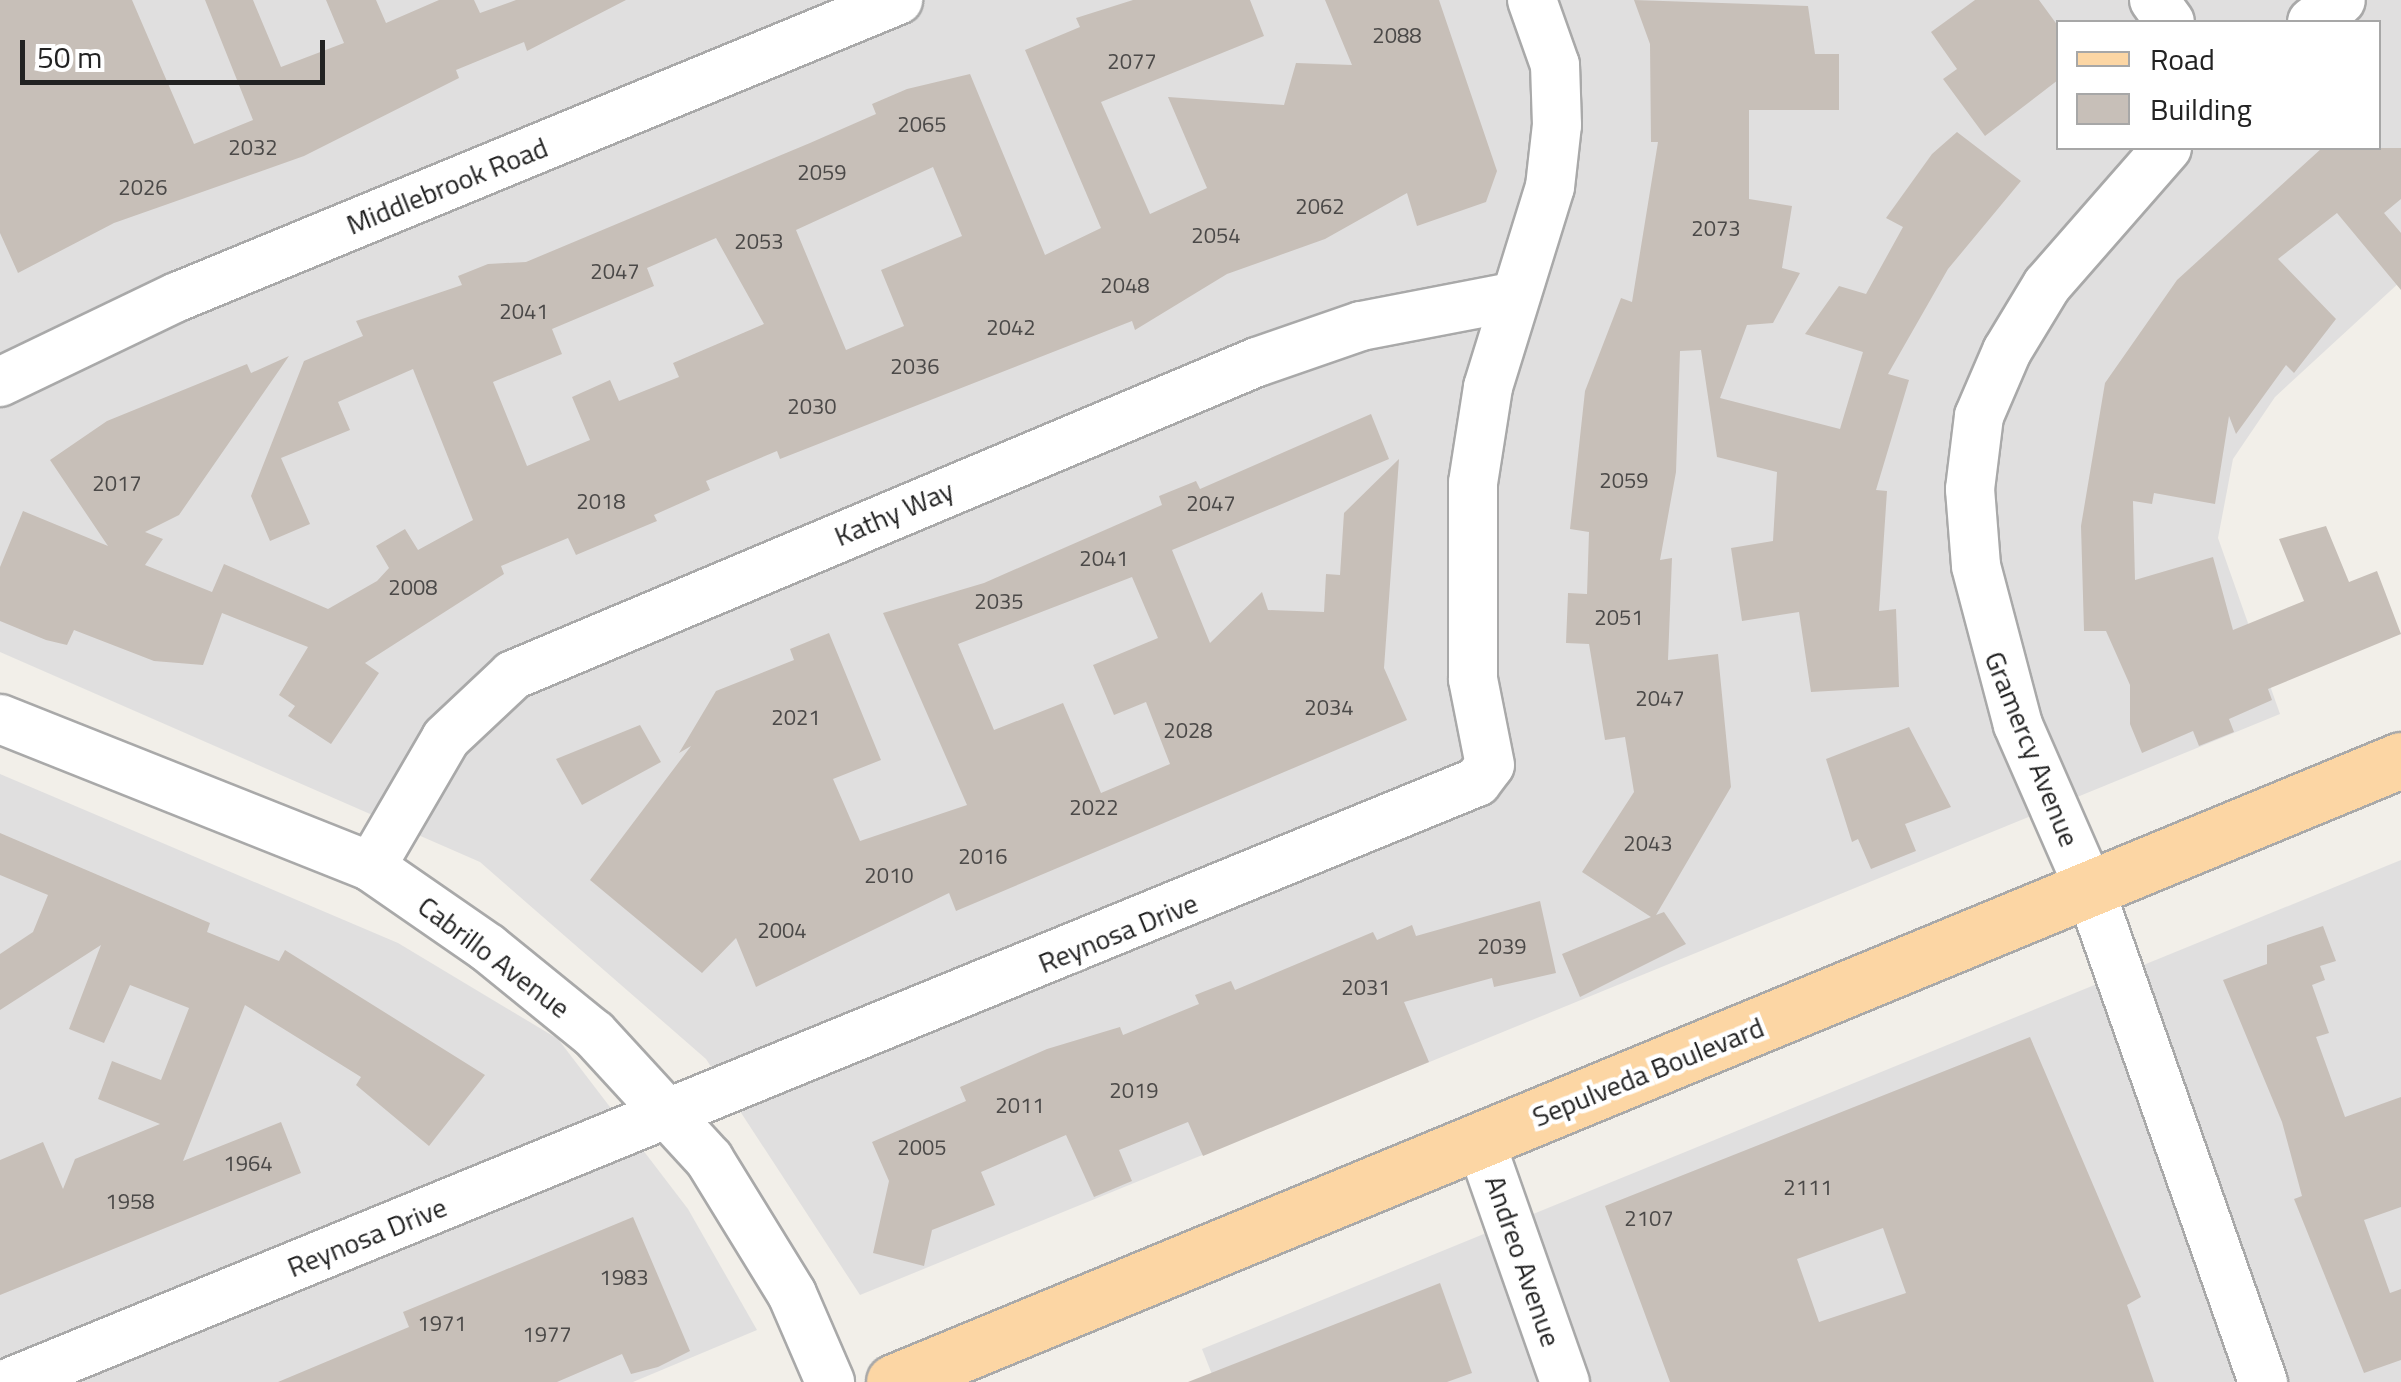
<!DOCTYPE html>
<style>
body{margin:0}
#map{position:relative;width:2401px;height:1382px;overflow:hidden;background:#f2efe9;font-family:"Titillium Web",sans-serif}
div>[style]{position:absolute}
.residential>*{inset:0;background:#e0dfdf}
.building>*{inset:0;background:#c7bfb8}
.roads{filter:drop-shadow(2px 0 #a9a9a9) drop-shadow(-2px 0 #a9a9a9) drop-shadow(0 2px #a9a9a9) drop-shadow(0 -2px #a9a9a9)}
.minor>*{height:48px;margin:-24px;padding:0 24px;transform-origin:24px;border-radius:24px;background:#fff}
.major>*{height:55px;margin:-27.5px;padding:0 27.5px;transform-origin:27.5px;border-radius:27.5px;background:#fcd6a4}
span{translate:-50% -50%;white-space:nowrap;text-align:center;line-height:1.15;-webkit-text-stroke:9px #fff;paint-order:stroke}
.number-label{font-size:22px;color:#4b4948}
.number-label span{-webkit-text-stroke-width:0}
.street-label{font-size:28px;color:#222}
.legend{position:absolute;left:2056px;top:20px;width:325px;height:130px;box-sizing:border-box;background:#fff;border:2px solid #a7a7a7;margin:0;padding:12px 18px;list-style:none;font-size:30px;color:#222}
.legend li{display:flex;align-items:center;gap:20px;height:50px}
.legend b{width:50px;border:2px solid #a7a7a7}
.scale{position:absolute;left:20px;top:40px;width:305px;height:45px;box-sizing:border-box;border:5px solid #222;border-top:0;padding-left:12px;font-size:30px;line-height:35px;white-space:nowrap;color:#222;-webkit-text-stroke:8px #fff;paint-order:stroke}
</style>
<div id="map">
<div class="residential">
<i style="clip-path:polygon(evenodd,0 0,2401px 0,2401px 281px,2275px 397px,2233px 459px,2218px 538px,2280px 714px,860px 1295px,706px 1059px,480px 862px,0 652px,0 0,2058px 22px,2378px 22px,2378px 148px,2058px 148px,2058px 22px)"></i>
<i style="clip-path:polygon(0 774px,398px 943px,558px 1039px,688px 1209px,757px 1330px,633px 1382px,0 1382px)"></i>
<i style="clip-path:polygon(2401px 860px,2401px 1382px,1215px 1382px,1202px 1349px)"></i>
</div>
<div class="building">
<i style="clip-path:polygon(0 0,132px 0,194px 144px,253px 120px,205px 0,253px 0,281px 67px,344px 43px,326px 0,376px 0,386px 23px,439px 0,474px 0,480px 13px,516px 0,626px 0,527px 51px,524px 42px,456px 70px,459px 78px,304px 156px,114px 223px,18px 273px,0 233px)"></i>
<i style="clip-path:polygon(evenodd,1133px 0,1250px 0,1264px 36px,1101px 102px,1150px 214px,1207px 188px,1168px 97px,1284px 105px,1296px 63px,1352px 65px,1325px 0,1439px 0,1497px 171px,1486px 202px,1417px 226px,1407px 193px,1325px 239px,1227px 274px,1135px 330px,1132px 321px,780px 459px,777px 451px,706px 481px,710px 490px,654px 515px,657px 521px,576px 555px,568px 538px,501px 566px,504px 574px,365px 663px,379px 673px,331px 744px,288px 716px,295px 706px,279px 695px,308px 647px,222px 613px,203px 665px,154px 661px,74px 630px,67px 645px,46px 640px,0 621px,0 567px,23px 511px,108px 546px,50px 460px,107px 421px,247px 364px,251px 373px,289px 356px,179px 515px,145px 532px,163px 539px,145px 565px,212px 592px,224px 564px,328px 609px,377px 581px,389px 568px,376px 546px,405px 529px,418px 550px,473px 520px,413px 369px,338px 402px,350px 430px,281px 458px,310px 524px,270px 541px,251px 496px,304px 361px,363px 336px,356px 321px,462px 285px,458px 276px,488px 264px,526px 262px,810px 143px,876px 114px,872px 104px,907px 89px,970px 74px,1045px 255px,1101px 228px,1025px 50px,1080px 27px,1076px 18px,1133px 0,933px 167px,962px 236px,881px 270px,904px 326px,846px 350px,796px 230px,933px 167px,1133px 0,716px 238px,764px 324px,673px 363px,679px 377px,619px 401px,610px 380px,572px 397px,590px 440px,527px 466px,493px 382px,562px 354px,552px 329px,654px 286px,647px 268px,716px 238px)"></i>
<i style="clip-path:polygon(1634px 0,1808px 6px,1815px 54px,1839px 54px,1839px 110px,1749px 110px,1749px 199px,1792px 206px,1782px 268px,1800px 273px,1773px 323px,1747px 325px,1720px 398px,1840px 429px,1863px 352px,1805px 334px,1839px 286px,1866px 294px,1903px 227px,1886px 218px,1932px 154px,1957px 132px,2021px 181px,1948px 269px,1888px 374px,1909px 380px,1876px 490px,1887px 491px,1879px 611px,1896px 609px,1899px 687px,1811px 692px,1799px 612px,1742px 621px,1731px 548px,1773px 541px,1777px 472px,1717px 457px,1701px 350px,1680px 351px,1676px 472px,1660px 560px,1672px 558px,1668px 660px,1718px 654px,1731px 787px,1656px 915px,1664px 912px,1686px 944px,1580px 997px,1562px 954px,1651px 917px,1582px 872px,1634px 792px,1625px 737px,1605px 740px,1589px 644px,1566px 643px,1568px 593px,1587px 594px,1589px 532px,1570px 529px,1585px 391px,1621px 298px,1632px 302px,1658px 142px,1651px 142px,1650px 44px)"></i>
<i style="clip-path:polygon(1975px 0,2039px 0,2058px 26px,2058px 80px,1985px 136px,1943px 79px,1957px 69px,1931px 32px)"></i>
<i style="clip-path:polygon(2322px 148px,2401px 148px,2401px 199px,2384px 213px,2401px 233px,2401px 290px,2337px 213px,2278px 259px,2336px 319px,2294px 373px,2286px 365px,2236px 434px,2229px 416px,2215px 504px,2154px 493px,2152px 504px,2133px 501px,2135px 580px,2213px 557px,2233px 630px,2304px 601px,2279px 539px,2326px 526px,2349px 582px,2377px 571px,2401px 634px,2268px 689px,2272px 700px,2229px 719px,2234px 732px,2199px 746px,2193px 731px,2142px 753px,2130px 724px,2130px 685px,2106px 631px,2084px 631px,2081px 526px,2105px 383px,2177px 280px)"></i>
<i style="clip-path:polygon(evenodd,1371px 414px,1389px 459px,1172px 550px,1210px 643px,1262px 592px,1268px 610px,1324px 612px,1326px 574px,1340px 575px,1344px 513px,1399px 459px,1384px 668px,1407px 720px,956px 911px,949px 893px,756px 987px,736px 938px,702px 973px,590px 880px,691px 746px,679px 753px,716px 691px,794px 660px,790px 649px,829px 633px,881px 760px,833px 779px,860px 841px,967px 805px,883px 613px,984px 583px,1162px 505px,1159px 496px,1196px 481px,1200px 489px,1371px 414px,1132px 577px,1158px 638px,1093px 665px,1114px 715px,1146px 702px,1170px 764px,1101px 793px,1063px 703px,994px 730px,958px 644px,1132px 577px)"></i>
<i style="clip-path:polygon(640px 725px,661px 762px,582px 805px,556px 759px)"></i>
<i style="clip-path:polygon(1909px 727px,1951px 807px,1905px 824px,1916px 851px,1871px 869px,1858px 839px,1852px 842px,1826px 759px)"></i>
<i style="clip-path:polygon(0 833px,210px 923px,207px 932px,279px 961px,285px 950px,485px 1075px,429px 1146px,356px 1085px,361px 1077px,245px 1005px,183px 1161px,281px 1122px,301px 1173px,0 1295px,0 1160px,43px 1142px,63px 1189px,75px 1159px,160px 1124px,98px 1099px,112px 1061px,161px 1080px,189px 1008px,130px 985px,104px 1043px,69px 1029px,101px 945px,0 1010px,0 954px,33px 932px,48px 895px,0 875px)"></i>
<i style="clip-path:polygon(1540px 901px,1556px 973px,1494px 987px,1492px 978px,1404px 1002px,1429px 1062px,1203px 1156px,1188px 1122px,1119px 1150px,1132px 1181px,1094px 1197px,1066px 1135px,981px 1172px,995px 1205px,932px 1230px,924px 1266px,873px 1253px,889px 1181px,872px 1142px,966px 1101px,960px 1087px,1047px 1049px,1120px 1027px,1123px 1035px,1199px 1004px,1195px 995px,1231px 981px,1235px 990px,1373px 932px,1377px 940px,1412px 925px,1416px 936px)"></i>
<i style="clip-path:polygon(2323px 926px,2336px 961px,2320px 966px,2325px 980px,2312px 985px,2329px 1033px,2316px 1037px,2345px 1117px,2401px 1097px,2401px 1207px,2364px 1220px,2390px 1293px,2401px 1289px,2401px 1360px,2364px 1373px,2294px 1199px,2302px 1196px,2282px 1122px,2223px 980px,2267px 964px,2267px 945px)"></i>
<i style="clip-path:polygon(evenodd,2030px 1037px,2141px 1297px,2127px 1305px,2154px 1382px,1670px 1382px,1605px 1206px,2030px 1037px,1883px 1228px,1906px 1293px,1819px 1322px,1797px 1259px,1883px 1228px)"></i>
<i style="clip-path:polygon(633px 1217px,690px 1351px,658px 1367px,631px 1374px,622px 1354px,557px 1382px,278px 1382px,409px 1327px,403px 1312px)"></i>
<i style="clip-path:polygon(1440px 1283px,1472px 1373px,1447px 1382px,1188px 1382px)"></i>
</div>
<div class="roads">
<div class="minor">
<i style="left:2154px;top:0;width:27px;rotate:54deg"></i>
<i style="left:2312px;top:22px;width:36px;rotate:-37deg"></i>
<i style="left:2167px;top:148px;width:182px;rotate:131.2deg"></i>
<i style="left:2047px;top:285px;width:77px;rotate:121.2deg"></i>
<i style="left:2007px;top:351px;width:71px;rotate:113.3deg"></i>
<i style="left:1979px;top:416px;width:74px;rotate:97deg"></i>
<i style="left:1970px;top:489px;width:77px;rotate:85.5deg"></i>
<i style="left:1976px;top:566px;width:164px;rotate:75.2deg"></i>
<i style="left:2018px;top:725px;width:180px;rotate:66.4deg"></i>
<i style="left:2090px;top:890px;width:522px;rotate:70.63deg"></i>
<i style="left:0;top:382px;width:196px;rotate:-25.7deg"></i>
<i style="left:177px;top:297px;width:780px;rotate:-22.39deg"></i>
<i style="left:0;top:719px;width:399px;rotate:21.7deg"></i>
<i style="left:371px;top:867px;width:142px;rotate:34.7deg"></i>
<i style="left:488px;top:948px;width:136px;rotate:39.1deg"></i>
<i style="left:594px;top:1034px;width:170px;rotate:47.4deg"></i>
<i style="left:709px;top:1159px;width:158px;rotate:58.4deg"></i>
<i style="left:792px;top:1294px;width:96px;rotate:66.6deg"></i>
<i style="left:371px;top:867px;width:149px;rotate:-59.8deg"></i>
<i style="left:446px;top:738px;width:92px;rotate:-43.2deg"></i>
<i style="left:513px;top:675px;width:807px;rotate:-22.82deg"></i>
<i style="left:1257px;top:362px;width:110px;rotate:-19.1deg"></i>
<i style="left:1361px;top:326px;width:153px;rotate:-10.9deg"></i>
<i style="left:1480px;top:1141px;width:256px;rotate:70.6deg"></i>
<i style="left:11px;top:1382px;width:1584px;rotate:-22.26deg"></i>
<i style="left:1477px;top:782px;width:21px;rotate:-53deg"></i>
<i style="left:1490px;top:765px;width:88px;rotate:-101.2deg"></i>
<i style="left:1473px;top:679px;width:196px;rotate:-90deg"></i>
<i style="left:1473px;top:483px;width:97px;rotate:-81.1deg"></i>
<i style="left:1488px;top:387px;width:209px;rotate:-72.8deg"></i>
<i style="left:1550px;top:187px;width:62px;rotate:-83.6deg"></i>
<i style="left:1557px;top:125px;width:60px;rotate:-91.9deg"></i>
<i style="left:1555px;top:65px;width:69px;rotate:-109.5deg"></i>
</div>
<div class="major">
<i style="left:894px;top:1382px;width:1630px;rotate:-22.43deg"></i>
</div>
</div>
<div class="number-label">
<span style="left:1397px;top:36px">2088</span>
<span style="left:1132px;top:62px">2077</span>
<span style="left:922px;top:125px">2065</span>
<span style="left:253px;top:148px">2032</span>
<span style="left:822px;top:173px">2059</span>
<span style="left:143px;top:188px">2026</span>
<span style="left:1320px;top:207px">2062</span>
<span style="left:1716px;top:229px">2073</span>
<span style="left:1216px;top:236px">2054</span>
<span style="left:759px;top:242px">2053</span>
<span style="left:615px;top:272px">2047</span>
<span style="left:1125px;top:286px">2048</span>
<span style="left:524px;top:312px">2041</span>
<span style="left:1011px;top:328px">2042</span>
<span style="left:915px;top:367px">2036</span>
<span style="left:812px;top:407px">2030</span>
<span style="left:1624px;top:481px">2059</span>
<span style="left:117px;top:484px">2017</span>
<span style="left:601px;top:502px">2018</span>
<span style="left:1211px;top:504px">2047</span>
<span style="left:1104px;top:559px">2041</span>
<span style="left:413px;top:588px">2008</span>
<span style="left:999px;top:602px">2035</span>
<span style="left:1619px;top:618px">2051</span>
<span style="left:1660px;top:699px">2047</span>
<span style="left:1329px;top:708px">2034</span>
<span style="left:796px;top:718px">2021</span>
<span style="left:1188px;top:731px">2028</span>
<span style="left:1094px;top:808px">2022</span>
<span style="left:1648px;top:844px">2043</span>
<span style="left:983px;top:857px">2016</span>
<span style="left:889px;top:876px">2010</span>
<span style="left:782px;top:931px">2004</span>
<span style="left:1502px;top:947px">2039</span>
<span style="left:1366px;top:988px">2031</span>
<span style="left:1134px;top:1091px">2019</span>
<span style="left:1020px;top:1106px">2011</span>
<span style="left:922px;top:1148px">2005</span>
<span style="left:248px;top:1164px">1964</span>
<span style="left:1808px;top:1188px">2111</span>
<span style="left:130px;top:1202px">1958</span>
<span style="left:1649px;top:1219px">2107</span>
<span style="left:624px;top:1278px">1983</span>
<span style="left:442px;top:1324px">1971</span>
<span style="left:547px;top:1335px">1977</span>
</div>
<div class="street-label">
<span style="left:447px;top:186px;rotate:-22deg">Middlebrook Road</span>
<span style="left:894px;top:513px;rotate:-23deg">Kathy Way</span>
<span style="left:2032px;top:749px;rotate:68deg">Gramercy Avenue</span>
<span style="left:1118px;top:933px;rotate:-22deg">Reynosa Drive</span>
<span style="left:494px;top:957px;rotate:37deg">Cabrillo Avenue</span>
<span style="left:1648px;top:1072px;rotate:-22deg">Sepulveda Boulevard</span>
<span style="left:367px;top:1237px;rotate:-22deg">Reynosa Drive</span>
<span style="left:1523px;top:1261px;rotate:71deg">Andreo Avenue</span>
</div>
<ul class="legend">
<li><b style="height:12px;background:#fcd6a4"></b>Road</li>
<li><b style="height:28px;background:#c7bfb8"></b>Building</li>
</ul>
<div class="scale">50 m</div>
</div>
